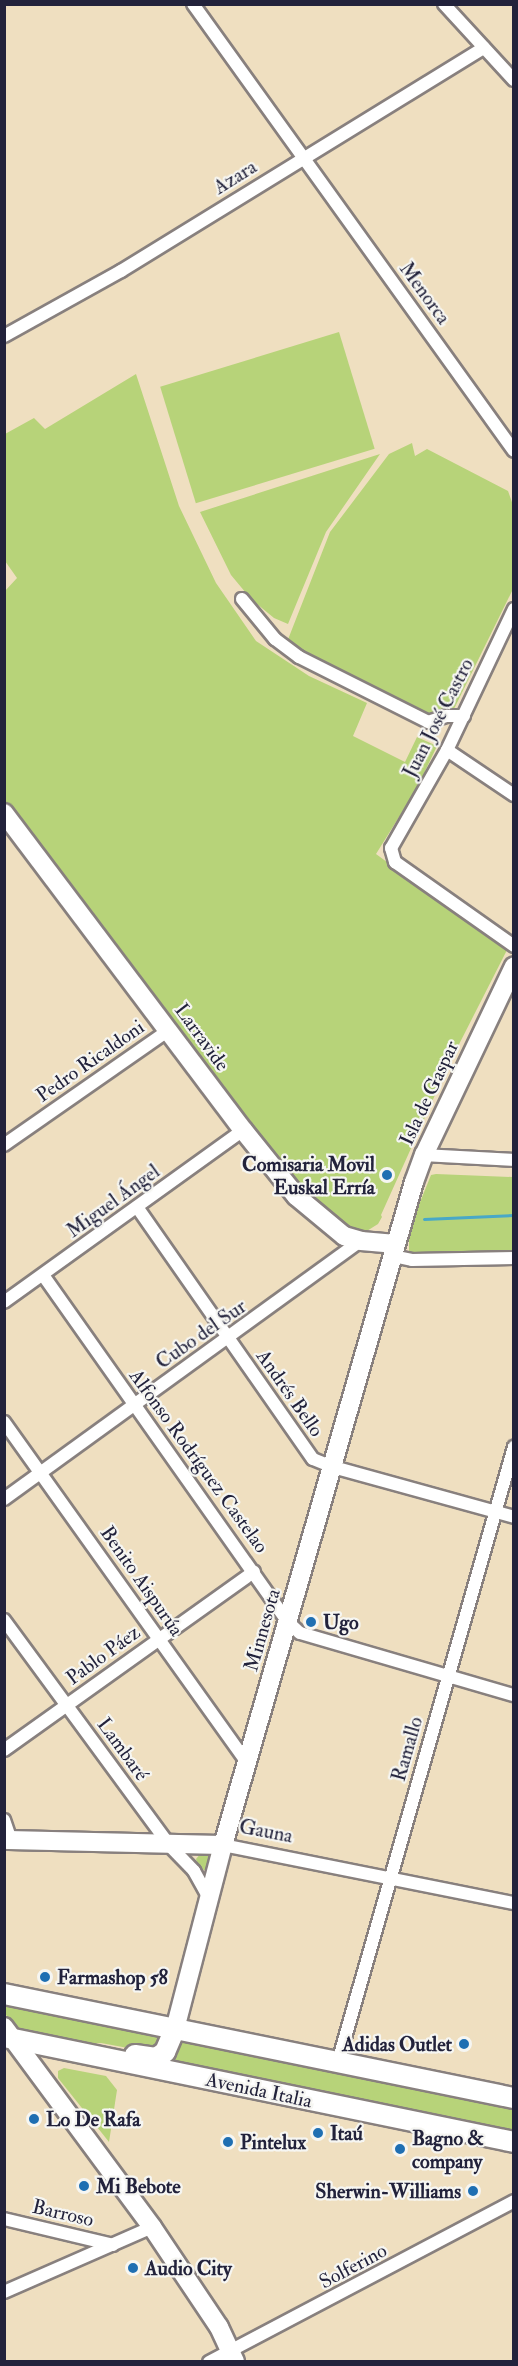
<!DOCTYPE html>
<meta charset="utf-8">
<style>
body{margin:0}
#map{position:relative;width:518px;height:2366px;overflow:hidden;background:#efdfc0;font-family:"IM FELL Double Pica",serif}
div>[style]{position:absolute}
.green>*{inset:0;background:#b7d379;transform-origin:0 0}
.stream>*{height:3px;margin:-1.5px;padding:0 1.5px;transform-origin:1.5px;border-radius:1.5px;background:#48a8c7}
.roads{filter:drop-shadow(2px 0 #88807e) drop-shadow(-2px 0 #88807e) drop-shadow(0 2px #88807e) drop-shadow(0 -2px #88807e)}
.street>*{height:12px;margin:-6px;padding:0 6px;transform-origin:6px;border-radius:6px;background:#fff}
.secondary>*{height:18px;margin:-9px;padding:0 9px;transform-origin:9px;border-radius:9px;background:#fff}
.primary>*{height:20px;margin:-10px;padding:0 10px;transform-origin:10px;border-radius:10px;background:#fff}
.dots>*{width:16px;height:16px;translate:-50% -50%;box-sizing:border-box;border:3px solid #f6f6f2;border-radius:50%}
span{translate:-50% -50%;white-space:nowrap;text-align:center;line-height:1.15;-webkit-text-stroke:4.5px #f6f6f2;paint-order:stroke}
.street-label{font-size:20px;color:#22223b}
.poi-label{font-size:20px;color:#22223b;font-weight:700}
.right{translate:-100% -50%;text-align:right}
.left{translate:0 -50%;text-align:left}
.frame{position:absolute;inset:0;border:6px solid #22223b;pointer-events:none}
</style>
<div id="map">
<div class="green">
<i style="left:339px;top:332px;width:122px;height:187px;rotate:73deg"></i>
<i style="clip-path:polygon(136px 374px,179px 506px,216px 583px,256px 641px,309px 676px,367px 703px,353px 736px,405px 762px,417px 737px,437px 746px,417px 788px,376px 854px,507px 950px,449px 1064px,381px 1215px,382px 1217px,378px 1224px,362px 1234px,342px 1226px,290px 1179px,5px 801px,5px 591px,17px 578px,5px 561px,5px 434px,34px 418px,45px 429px)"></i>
<i style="clip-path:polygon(412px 443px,415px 456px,427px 449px,508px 491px,513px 505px,513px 589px,453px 711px,425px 715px,287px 642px,330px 532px,389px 454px)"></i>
<i style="clip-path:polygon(380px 454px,326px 532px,288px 624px,274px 618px,251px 599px,231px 575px,200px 512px)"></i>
<i style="clip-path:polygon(436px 1174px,513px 1177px,513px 1254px,409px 1254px,409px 1239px,418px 1207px,431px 1175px)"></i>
<i style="clip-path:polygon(207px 1851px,214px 1855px,208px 1870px,204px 1870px,198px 1866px,196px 1859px,201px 1853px)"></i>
<i style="clip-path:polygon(11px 2003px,158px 2033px,164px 2037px,162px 2047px,144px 2051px,101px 2043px,82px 2045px,21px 2031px,5px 2014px,6px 2007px)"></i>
<i style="clip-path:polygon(181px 2039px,513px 2106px,513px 2135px,159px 2060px)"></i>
<i style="clip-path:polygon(64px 2068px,106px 2076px,117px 2090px,109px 2142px,58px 2078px,58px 2071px)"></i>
</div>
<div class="stream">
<i style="left:424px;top:1219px;width:90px;rotate:-2.5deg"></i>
</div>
<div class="roads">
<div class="street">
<i style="left:193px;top:4px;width:550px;rotate:54.32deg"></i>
<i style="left:444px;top:4px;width:103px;rotate:47.4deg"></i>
<i style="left:4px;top:336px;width:134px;rotate:-29.1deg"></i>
<i style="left:121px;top:271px;width:426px;rotate:-31.6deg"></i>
<i style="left:242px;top:599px;width:52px;rotate:50.5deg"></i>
<i style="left:275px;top:639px;width:30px;rotate:37deg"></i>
<i style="left:299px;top:657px;width:144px;rotate:26.7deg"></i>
<i style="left:428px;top:722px;width:20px;rotate:-18deg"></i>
<i style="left:447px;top:716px;width:17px"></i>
<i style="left:514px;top:609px;width:156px;rotate:115.4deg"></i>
<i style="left:447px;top:750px;width:113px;rotate:119.7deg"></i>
<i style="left:391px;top:848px;width:15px;rotate:74deg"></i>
<i style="left:395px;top:862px;width:146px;rotate:35.2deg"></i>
<i style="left:447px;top:750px;width:81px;rotate:33.9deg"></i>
<i style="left:4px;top:1145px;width:201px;rotate:-34.9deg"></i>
<i style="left:424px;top:1155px;width:90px;rotate:3.2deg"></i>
<i style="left:137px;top:1207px;width:307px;rotate:55.1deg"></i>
<i style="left:313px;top:1459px;width:22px;rotate:22deg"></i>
<i style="left:333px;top:1467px;width:188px;rotate:15.4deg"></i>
<i style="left:393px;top:1256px;width:19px;rotate:12deg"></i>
<i style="left:412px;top:1260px;width:102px;rotate:-1.1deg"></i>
<i style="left:43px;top:1275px;width:425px;rotate:54.8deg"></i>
<i style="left:288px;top:1622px;width:16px;rotate:43deg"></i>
<i style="left:300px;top:1633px;width:223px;rotate:16.2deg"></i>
<i style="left:4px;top:1302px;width:294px;rotate:-35.7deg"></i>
<i style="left:4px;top:1422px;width:419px;rotate:54.5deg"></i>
<i style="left:4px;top:1499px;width:440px;rotate:-35.9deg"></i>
<i style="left:4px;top:1620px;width:279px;rotate:53.7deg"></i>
<i style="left:169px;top:1845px;width:36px;rotate:46deg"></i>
<i style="left:194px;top:1871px;width:31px;rotate:61deg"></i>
<i style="left:4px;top:1750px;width:307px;rotate:-35.5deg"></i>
<i style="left:4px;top:1820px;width:21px;rotate:71deg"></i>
<i style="left:223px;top:1845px;width:297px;rotate:11.3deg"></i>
<i style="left:338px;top:2062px;width:640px;rotate:-74.03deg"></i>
<i style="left:4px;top:2219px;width:112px;rotate:13.4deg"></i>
<i style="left:4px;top:2292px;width:162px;rotate:-23.7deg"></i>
<i style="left:209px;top:2362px;width:345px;rotate:-27.8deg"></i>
</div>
<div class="secondary">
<i style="left:4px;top:813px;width:397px;rotate:53deg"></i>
<i style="left:243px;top:1130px;width:85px;rotate:51.2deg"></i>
<i style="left:296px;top:1196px;width:62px;rotate:39.8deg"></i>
<i style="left:344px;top:1236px;width:18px;rotate:16deg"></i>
<i style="left:361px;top:1241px;width:35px;rotate:5deg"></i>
<i style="left:4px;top:1840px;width:219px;rotate:1.3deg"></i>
<i style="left:4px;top:2027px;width:249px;rotate:53.5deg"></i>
<i style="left:152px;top:2227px;width:120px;rotate:56.2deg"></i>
<i style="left:219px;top:2327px;width:38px;rotate:65deg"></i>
<i style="left:175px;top:2029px;width:190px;rotate:-75.4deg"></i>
<i style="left:223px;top:1845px;width:690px;rotate:-73.93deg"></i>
<i style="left:414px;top:1182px;width:29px;rotate:-70deg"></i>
<i style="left:424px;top:1155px;width:209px;rotate:-64.5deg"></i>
</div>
<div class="primary">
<i style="left:4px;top:1994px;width:520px;rotate:11.53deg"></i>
<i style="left:4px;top:2037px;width:521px;rotate:11.63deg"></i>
<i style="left:135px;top:2055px;width:21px;rotate:8deg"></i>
<i style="left:156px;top:2058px;width:11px;rotate:-34deg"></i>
<i style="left:165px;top:2052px;width:25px;rotate:-67deg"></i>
</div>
</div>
<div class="dots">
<i style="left:387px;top:1175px;background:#1f6fb2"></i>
<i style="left:311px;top:1622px;background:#1f6fb2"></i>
<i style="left:45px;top:1977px;background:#1f6fb2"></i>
<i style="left:464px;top:2044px;background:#1f6fb2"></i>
<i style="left:34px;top:2119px;background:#1f6fb2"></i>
<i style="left:318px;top:2133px;background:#1f6fb2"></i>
<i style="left:228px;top:2142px;background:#1f6fb2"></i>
<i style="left:400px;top:2149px;background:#1f6fb2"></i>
<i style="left:84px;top:2186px;background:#1f6fb2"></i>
<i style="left:473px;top:2191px;background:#1f6fb2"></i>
<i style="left:133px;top:2268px;background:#1f6fb2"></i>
</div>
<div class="street-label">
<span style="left:235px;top:177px;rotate:-32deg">Azara</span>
<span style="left:425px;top:293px;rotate:54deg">Menorca</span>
<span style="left:438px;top:718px;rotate:-63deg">Juan José Castro</span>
<span style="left:202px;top:1037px;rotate:54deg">Larravide</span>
<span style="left:90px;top:1061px;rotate:-35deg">Pedro Ricaldoni</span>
<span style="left:429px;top:1093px;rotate:-65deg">Isla de Gaspar</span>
<span style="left:113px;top:1201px;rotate:-36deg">Miguel Ángel</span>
<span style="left:201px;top:1334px;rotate:-35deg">Cubo del Sur</span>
<span style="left:290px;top:1393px;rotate:55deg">Andrés Bello</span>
<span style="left:199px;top:1461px;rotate:54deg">Alfonso Rodríguez Castelao</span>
<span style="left:142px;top:1581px;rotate:55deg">Benito Aispurúa</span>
<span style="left:262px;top:1630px;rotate:-74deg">Minnesota</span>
<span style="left:103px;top:1655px;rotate:-36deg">Pablo Páez</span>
<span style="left:123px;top:1749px;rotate:54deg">Lambaré</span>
<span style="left:407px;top:1749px;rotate:-74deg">Ramallo</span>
<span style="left:266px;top:1831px;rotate:11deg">Gauna</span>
<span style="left:259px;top:2090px;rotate:12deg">Avenida Italia</span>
<span style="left:63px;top:2213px;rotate:13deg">Barroso</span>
<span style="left:353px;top:2266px;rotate:-28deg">Solferino</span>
</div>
<div class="poi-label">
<span class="right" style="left:375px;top:1176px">Comisaria Movil<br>Euskal Erría</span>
<span class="left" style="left:323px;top:1622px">Ugo</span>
<span class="left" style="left:57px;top:1977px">Farmashop 58</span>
<span class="right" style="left:452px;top:2044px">Adidas Outlet</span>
<span class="left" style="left:46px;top:2119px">Lo De Rafa</span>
<span class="left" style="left:330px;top:2133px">Itaú</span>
<span class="left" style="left:412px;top:2150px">Bagno &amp;<br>company</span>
<span class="left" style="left:240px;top:2142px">Pintelux</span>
<span class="left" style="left:96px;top:2186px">Mi Bebote</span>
<span class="right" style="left:461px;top:2191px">Sherwin-Williams</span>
<span class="left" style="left:145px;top:2268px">Audio City</span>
</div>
<div class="frame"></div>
</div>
